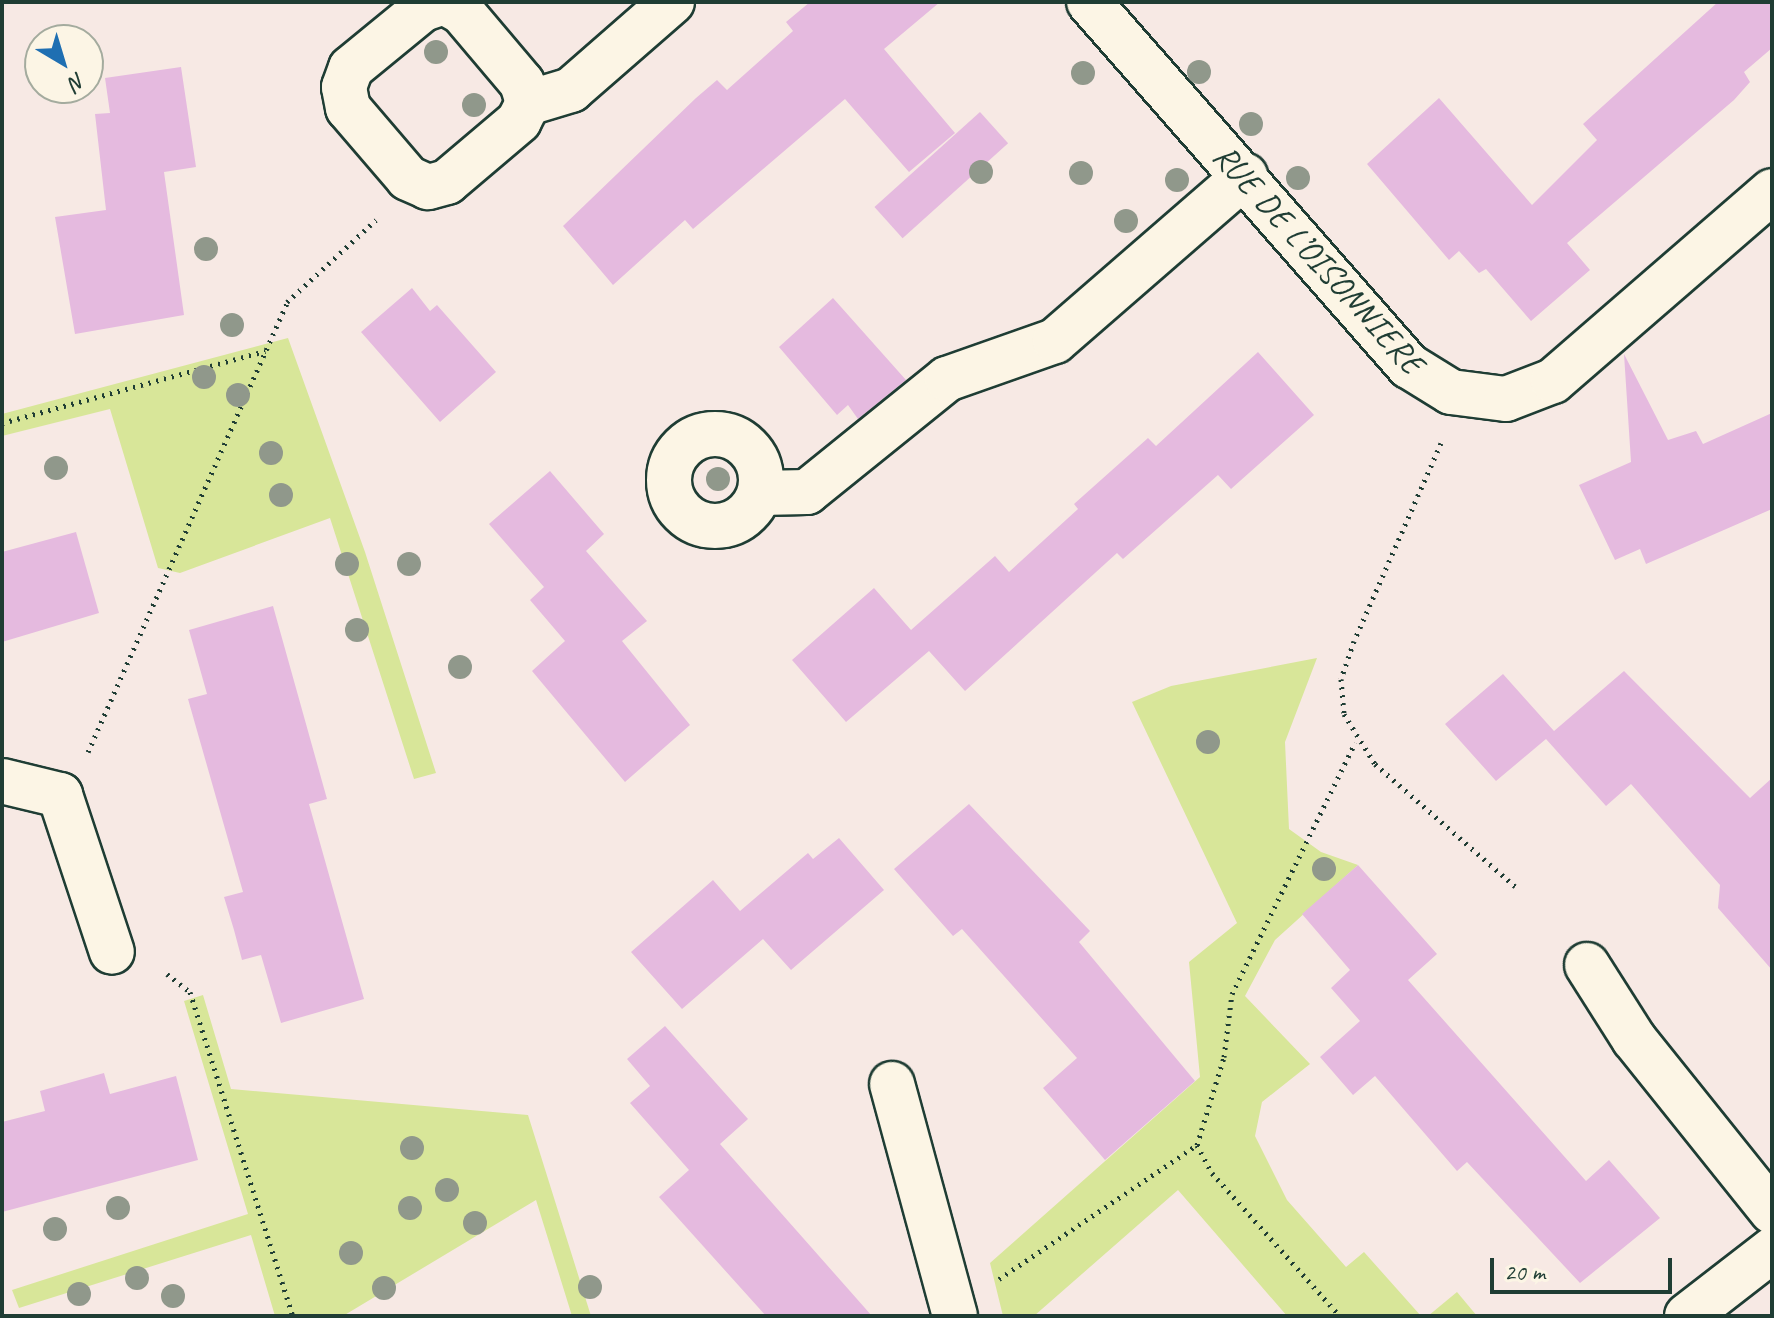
<!DOCTYPE html>
<meta charset="utf-8">
<style>
body{margin:0}
#map{position:relative;width:1774px;height:1318px;overflow:hidden;background:#f7e9e4;font-family:Caveat,sans-serif}
div>[style]{position:absolute}
.green>*{inset:0;background:#d8e699}
.building>*{inset:0;background:#e5badf;transform-origin:0 0}
.path>*{height:5px;margin-top:-2.5px;transform-origin:0;background:repeating-linear-gradient(90deg,#1f3d34 0 2px,transparent 0 8px)}
.roads{filter:drop-shadow(2px 0 #1f3d34) drop-shadow(-2px 0 #1f3d34) drop-shadow(0 2px #1f3d34) drop-shadow(0 -2px #1f3d34)}
.street>*{height:44px;margin:-22px;padding:0 22px;transform-origin:22px;border-radius:22px;background:#fcf5e5}
.street>.ring{margin:-22px;padding:0;box-sizing:content-box;background:none;border:44px solid #fcf5e5;border-radius:50%}
.trees>*{width:24px;height:24px;margin:-12px;border-radius:50%;background:#90988b}
span{translate:-50% -50%;white-space:nowrap;text-align:center;line-height:1.15;-webkit-text-stroke:7px #fcf5e5;paint-order:stroke}
.street-label{font-size:34px;color:#1f3d34}
.frame{position:absolute;inset:0;border:4px solid #1f3d34;pointer-events:none}
.north{position:absolute;left:24px;top:24px;width:80px;height:80px;box-sizing:border-box;background:#fcf5e5;border:2px solid #a4ab9e;border-radius:50%;rotate:142deg;font-size:22px;font-weight:700;line-height:32px;text-align:center;color:#1f3d34}
.north::after{content:'';display:block;margin:auto;width:28px;height:36px;background:#1f6fb2;clip-path:polygon(50% 0,100% 100%,50% 72%,0 100%)}
.scale{position:absolute;left:1490px;top:1258px;width:182px;height:36px;box-sizing:border-box;border:4px solid #1f3d34;border-top:0;padding-left:10px;font-size:24px;line-height:28px;white-space:nowrap;color:#1f3d34;-webkit-text-stroke:6px #fcf5e5;paint-order:stroke}
</style>
<div id="map">
<div class="green">
<i style="clip-path:polygon(288px 338px,365px 552px,436px 773px,414px 779px,330px 518px,180px 573px,158px 568px,110px 409px,2px 436px,2px 414px)"></i>
<i style="clip-path:polygon(1317px 658px,1285px 742px,1289px 829px,1321px 852px,1358px 865px,1275px 940px,1245px 996px,1310px 1064px,1262px 1102px,1255px 1136px,1287px 1200px,1346px 1267px,1364px 1252px,1421px 1316px,1287px 1316px,1178px 1190px,1034px 1316px,1003px 1316px,990px 1263px,1200px 1077px,1189px 962px,1237px 923px,1132px 702px,1171px 686px)"></i>
<i style="clip-path:polygon(203px 995px,231px 1089px,528px 1115px,591px 1316px,572px 1316px,536px 1200px,343px 1316px,275px 1316px,251px 1235px,19px 1308px,12px 1290px,248px 1214px,184px 1001px)"></i>
<i style="clip-path:polygon(1457px 1292px,1477px 1316px,1428px 1316px)"></i>
</div>
<div class="building">
<i style="clip-path:polygon(810px 2px,940px 2px,884px 49px,955px 133px,909px 172px,845px 99px,693px 229px,685px 220px,613px 285px,563px 226px,696px 98px,717px 80px,727px 90px,793px 31px,786px 22px)"></i>
<i style="clip-path:polygon(1718px 2px,1772px 2px,1772px 48px,1744px 72px,1750px 82px,1734px 100px,1567px 243px,1590px 270px,1531px 321px,1486px 269px,1479px 273px,1459px 251px,1449px 260px,1367px 164px,1439px 98px,1532px 205px,1597px 140px,1583px 124px)"></i>
<i style="clip-path:polygon(181px 67px,196px 167px,164px 172px,184px 315px,75px 334px,55px 217px,106px 210px,95px 114px,110px 113px,105px 78px)"></i>
<i style="left:980px;top:112px;width:42px;height:142px;rotate:48deg"></i>
<i style="clip-path:polygon(412px 288px,430px 311px,437px 305px,496px 372px,440px 422px,361px 332px)"></i>
<i style="clip-path:polygon(833px 298px,906px 380px,858px 419px,848px 405px,837px 415px,779px 347px)"></i>
<i style="clip-path:polygon(1258px 352px,1314px 415px,1231px 489px,1218px 475px,1123px 559px,1117px 553px,965px 691px,929px 651px,846px 722px,792px 660px,874px 588px,911px 630px,995px 556px,1009px 572px,1078px 509px,1074px 504px,1148px 438px,1156px 446px)"></i>
<i style="clip-path:polygon(1624px 354px,1668px 440px,1696px 431px,1703px 444px,1772px 413px,1772px 509px,1646px 564px,1640px 549px,1615px 560px,1579px 485px,1631px 462px)"></i>
<i style="clip-path:polygon(550px 471px,604px 534px,586px 551px,647px 621px,622px 641px,690px 725px,625px 782px,532px 671px,565px 641px,530px 600px,544px 587px,489px 524px)"></i>
<i style="clip-path:polygon(76px 532px,99px 613px,2px 642px,2px 552px)"></i>
<i style="clip-path:polygon(273px 606px,327px 799px,309px 804px,364px 999px,281px 1023px,261px 955px,242px 960px,234px 930px,224px 897px,243px 892px,188px 699px,207px 694px,189px 630px)"></i>
<i style="clip-path:polygon(1624px 671px,1750px 798px,1772px 778px,1772px 970px,1718px 908px,1720px 885px,1631px 784px,1606px 806px,1546px 739px,1496px 781px,1445px 724px,1503px 674px,1554px 731px)"></i>
<i style="clip-path:polygon(969px 804px,1090px 931px,1079px 942px,1195px 1081px,1105px 1160px,1043px 1088px,1077px 1058px,962px 929px,953px 936px,894px 869px)"></i>
<i style="clip-path:polygon(839px 838px,884px 890px,791px 970px,763px 939px,682px 1009px,631px 952px,713px 880px,740px 911px,808px 853px,813px 859px)"></i>
<i style="clip-path:polygon(1358px 865px,1437px 954px,1408px 980px,1586px 1181px,1609px 1160px,1660px 1218px,1580px 1283px,1467px 1162px,1457px 1171px,1375px 1076px,1353px 1095px,1320px 1057px,1360px 1021px,1331px 988px,1350px 970px,1302px 914px)"></i>
<i style="clip-path:polygon(665px 1026px,748px 1119px,720px 1144px,872px 1316px,766px 1316px,659px 1197px,689px 1170px,630px 1103px,650px 1086px,627px 1059px)"></i>
<i style="clip-path:polygon(104px 1073px,110px 1094px,176px 1076px,198px 1160px,2px 1212px,2px 1122px,45px 1111px,40px 1091px)"></i>
</div>
<div class="path">
<i style="left:2px;top:423px;width:273px;rotate:-15.3deg"></i>
<i style="left:1441px;top:443px;width:216px;rotate:113.7deg"></i>
<i style="left:1354px;top:641px;width:40px;rotate:108.9deg"></i>
<i style="left:1341px;top:679px;width:35px;rotate:85deg"></i>
<i style="left:1344px;top:714px;width:59px;rotate:58.2deg"></i>
<i style="left:1375px;top:764px;width:186px;rotate:41.1deg"></i>
<i style="left:88px;top:752px;width:492px;rotate:-66.1deg"></i>
<i style="left:287px;top:302px;width:121px;rotate:-42.7deg"></i>
<i style="left:167px;top:974px;width:29px;rotate:38deg"></i>
<i style="left:190px;top:992px;width:340px;rotate:72.4deg"></i>
<i style="left:1197px;top:1145px;width:32px;rotate:62deg"></i>
<i style="left:1212px;top:1173px;width:192px;rotate:48.2deg"></i>
<i style="left:999px;top:1279px;width:239px;rotate:-34.1deg"></i>
<i style="left:1197px;top:1145px;width:92px;rotate:-72.9deg"></i>
<i style="left:1224px;top:1057px;width:64px;rotate:-82.8deg"></i>
<i style="left:1232px;top:994px;width:280px;rotate:-63.9deg"></i>
</div>
<div class="roads">
<div class="street">
<i style="left:444px;top:2px;width:21px;rotate:29deg"></i>
<i style="left:462px;top:12px;width:93px;rotate:49.8deg"></i>
<i style="left:522px;top:83px;width:21px;rotate:73deg"></i>
<i style="left:528px;top:103px;width:20px;rotate:117deg"></i>
<i style="left:519px;top:121px;width:94px;rotate:139.7deg"></i>
<i style="left:447px;top:182px;width:20px;rotate:165deg"></i>
<i style="left:428px;top:187px;width:22px;rotate:-156deg"></i>
<i style="left:408px;top:178px;width:92px;rotate:-130.6deg"></i>
<i style="left:348px;top:108px;width:21px;rotate:-101deg"></i>
<i style="left:344px;top:87px;width:20px;rotate:-70deg"></i>
<i style="left:351px;top:68px;width:93px;rotate:-39.3deg"></i>
<i style="left:423px;top:9px;width:22px;rotate:-18deg"></i>
<i style="left:1089px;top:2px;width:485px;rotate:48.7deg"></i>
<i style="left:1409px;top:366px;width:49px;rotate:31.8deg"></i>
<i style="left:1451px;top:392px;width:55px;rotate:7.3deg"></i>
<i style="left:1506px;top:399px;width:50px;rotate:-21deg"></i>
<i style="left:1553px;top:381px;width:290px;rotate:-40.9deg"></i>
<i style="left:528px;top:103px;width:45px;rotate:-16.8deg"></i>
<i style="left:571px;top:90px;width:134px;rotate:-41.1deg"></i>
<i class="ring" style="left:669px;top:434px;width:48px;height:48px"></i>
<i style="left:760px;top:493px;width:47px;rotate:-1.2deg"></i>
<i style="left:807px;top:492px;width:180px;rotate:-38.9deg"></i>
<i style="left:947px;top:379px;width:114px;rotate:-19.4deg"></i>
<i style="left:1055px;top:341px;width:252px;rotate:-41deg"></i>
<i style="left:2px;top:781px;width:60px;rotate:13.6deg"></i>
<i style="left:60px;top:795px;width:165px;rotate:71.7deg"></i>
<i style="left:1587px;top:965px;width:88px;rotate:57.6deg"></i>
<i style="left:1634px;top:1039px;width:221px;rotate:51.3deg"></i>
<i style="left:892px;top:1084px;width:240px;rotate:74.8deg"></i>
<i style="left:1687px;top:1316px;width:108px;rotate:-37.8deg"></i>
</div>
</div>
<div class="trees">
<i style="left:436px;top:52px"></i>
<i style="left:1199px;top:72px"></i>
<i style="left:1083px;top:73px"></i>
<i style="left:474px;top:105px"></i>
<i style="left:1251px;top:124px"></i>
<i style="left:981px;top:172px"></i>
<i style="left:1081px;top:173px"></i>
<i style="left:1298px;top:178px"></i>
<i style="left:1177px;top:180px"></i>
<i style="left:1126px;top:221px"></i>
<i style="left:206px;top:249px"></i>
<i style="left:232px;top:325px"></i>
<i style="left:204px;top:377px"></i>
<i style="left:238px;top:395px"></i>
<i style="left:271px;top:453px"></i>
<i style="left:56px;top:468px"></i>
<i style="left:718px;top:479px"></i>
<i style="left:281px;top:495px"></i>
<i style="left:347px;top:564px"></i>
<i style="left:409px;top:564px"></i>
<i style="left:357px;top:630px"></i>
<i style="left:460px;top:667px"></i>
<i style="left:1208px;top:742px"></i>
<i style="left:1324px;top:869px"></i>
<i style="left:412px;top:1148px"></i>
<i style="left:447px;top:1190px"></i>
<i style="left:118px;top:1208px"></i>
<i style="left:410px;top:1208px"></i>
<i style="left:475px;top:1223px"></i>
<i style="left:55px;top:1229px"></i>
<i style="left:351px;top:1253px"></i>
<i style="left:137px;top:1278px"></i>
<i style="left:590px;top:1287px"></i>
<i style="left:384px;top:1288px"></i>
<i style="left:79px;top:1294px"></i>
<i style="left:173px;top:1296px"></i>
</div>
<div class="street-label">
<span style="left:1319px;top:259px;rotate:48deg">RUE DE L’OISONNIERE</span>
</div>
<div class="frame"></div>
<div class="north">N</div>
<div class="scale">20 m</div>
</div>
